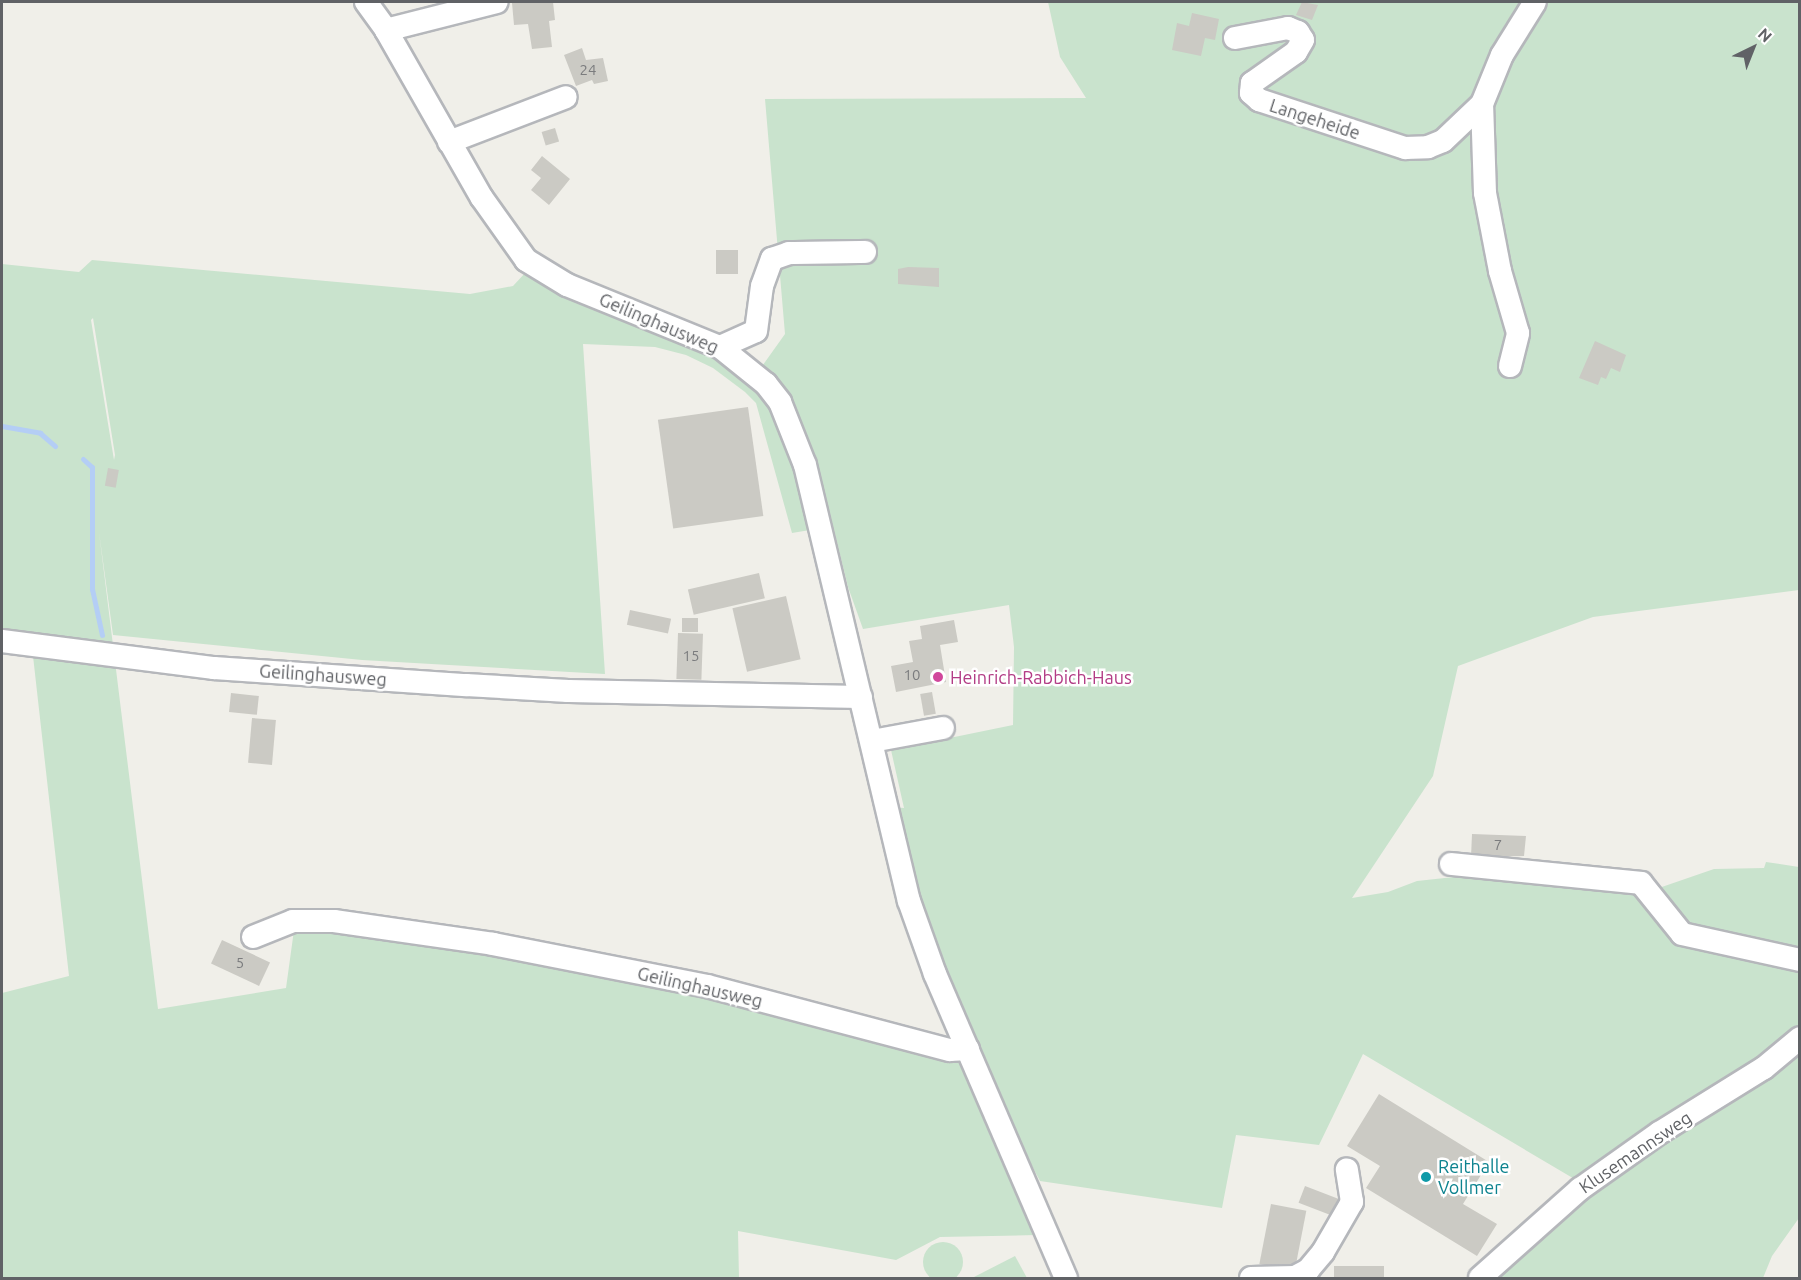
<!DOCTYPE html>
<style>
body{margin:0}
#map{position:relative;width:1801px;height:1280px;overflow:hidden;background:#f0efe9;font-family:Ubuntu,sans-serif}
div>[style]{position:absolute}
.green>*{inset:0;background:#c9e3cd}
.round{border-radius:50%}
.stream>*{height:5px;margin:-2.5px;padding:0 2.5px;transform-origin:2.5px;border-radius:2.5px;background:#b4cef5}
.building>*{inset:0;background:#cbcac4;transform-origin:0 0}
.roads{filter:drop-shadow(2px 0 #b5b7bb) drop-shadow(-2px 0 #b5b7bb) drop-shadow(0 2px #b5b7bb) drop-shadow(0 -2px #b5b7bb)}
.minor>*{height:22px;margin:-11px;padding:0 11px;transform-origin:11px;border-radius:11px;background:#fff}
.dots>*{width:16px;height:16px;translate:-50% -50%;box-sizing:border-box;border:3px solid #fff;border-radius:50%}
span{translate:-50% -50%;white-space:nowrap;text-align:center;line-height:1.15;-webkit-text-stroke:5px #fff;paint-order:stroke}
.number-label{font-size:15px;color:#7b7c7e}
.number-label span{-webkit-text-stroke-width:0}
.street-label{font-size:18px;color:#606266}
.hotel-label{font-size:18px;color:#b23c85}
.left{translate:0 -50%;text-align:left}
.culture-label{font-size:18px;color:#0d838f}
.frame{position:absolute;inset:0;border:3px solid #606266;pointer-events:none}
.north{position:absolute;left:1723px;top:18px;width:60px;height:60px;-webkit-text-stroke:4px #fff;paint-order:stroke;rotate:43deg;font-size:16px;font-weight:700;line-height:24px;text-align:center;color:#606266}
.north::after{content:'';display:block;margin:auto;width:21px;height:27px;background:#606266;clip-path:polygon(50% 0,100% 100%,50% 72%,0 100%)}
</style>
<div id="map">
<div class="green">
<i style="clip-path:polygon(1048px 2px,1799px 2px,1799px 590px,1593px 617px,1458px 666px,1433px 776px,1352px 898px,1388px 892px,1417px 881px,1491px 873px,1656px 889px,1714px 869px,1764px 868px,1766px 862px,1799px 867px,1799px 1218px,1772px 1256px,1763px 1278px,1494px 1278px,1588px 1187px,1363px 1054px,1319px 1145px,1236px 1135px,1222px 1208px,1040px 1181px,969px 1047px,936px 974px,890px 807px,904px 808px,891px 750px,1013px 725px,1014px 647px,1009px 605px,863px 629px,848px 587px,817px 461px,783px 395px,760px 369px,785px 334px,765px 99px,1086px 98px,1060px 57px)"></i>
<i style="clip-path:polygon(evenodd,92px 260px,470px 294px,513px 286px,526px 272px,717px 352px,775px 401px,816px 529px,792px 533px,756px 403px,745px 392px,713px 368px,686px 355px,655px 347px,583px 344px,605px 674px,362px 660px,113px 635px,99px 532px,158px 1009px,286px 988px,294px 930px,313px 928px,483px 946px,968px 1052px,1036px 1235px,940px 1237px,896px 1260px,738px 1231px,739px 1278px,2px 1278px,2px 993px,69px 976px,33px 656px,2px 651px,2px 264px,79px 272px,92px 260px,93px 318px,115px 455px,114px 460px,91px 320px,93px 318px)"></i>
<i class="round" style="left:923px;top:1242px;width:40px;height:40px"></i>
<i style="clip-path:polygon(1015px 1256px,1027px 1278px,974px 1278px,974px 1277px)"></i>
</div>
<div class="stream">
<i style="left:2px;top:426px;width:39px;rotate:10deg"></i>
<i style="left:40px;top:433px;width:20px;rotate:41deg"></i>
<i style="left:83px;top:459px;width:12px;rotate:42deg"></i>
<i style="left:92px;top:467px;width:122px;rotate:90deg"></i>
<i style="left:92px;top:589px;width:47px;rotate:77.7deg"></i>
</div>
<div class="building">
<i style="clip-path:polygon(553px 2px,555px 20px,549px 21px,552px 47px,532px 49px,528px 24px,514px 25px,512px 3px)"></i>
<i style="clip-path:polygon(1302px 2px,1318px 5px,1312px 20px,1296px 15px)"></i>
<i style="clip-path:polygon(1192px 13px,1219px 19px,1215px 40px,1205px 38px,1201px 56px,1172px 50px,1177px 23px,1189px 26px)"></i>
<i style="clip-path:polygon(582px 48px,586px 60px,603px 58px,608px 81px,594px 84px,592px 80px,576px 86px,564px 55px)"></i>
<i style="left:555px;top:128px;width:14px;height:14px;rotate:73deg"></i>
<i style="clip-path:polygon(542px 156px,570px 179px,549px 205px,531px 190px,541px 178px,531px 170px)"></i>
<i style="left:716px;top:250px;width:22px;height:24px"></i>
<i style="clip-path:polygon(908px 267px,939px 268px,939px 287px,898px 284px,898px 269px)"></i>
<i style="clip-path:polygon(1595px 341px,1626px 355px,1620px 372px,1611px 368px,1606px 379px,1601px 377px,1598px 385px,1579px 378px)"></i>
<i style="left:748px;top:407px;width:110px;height:91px;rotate:82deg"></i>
<i style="left:108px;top:468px;width:11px;height:18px;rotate:10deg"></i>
<i style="left:759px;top:573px;width:26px;height:73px;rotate:77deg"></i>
<i style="left:786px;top:596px;width:65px;height:55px;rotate:77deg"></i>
<i style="left:630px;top:610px;width:42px;height:15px;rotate:12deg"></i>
<i style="left:682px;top:618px;width:16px;height:14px"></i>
<i style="clip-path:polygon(954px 620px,958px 642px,940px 645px,946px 682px,896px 692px,891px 666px,913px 662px,909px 641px,922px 639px,920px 626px)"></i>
<i style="left:678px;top:633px;width:25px;height:46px;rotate:2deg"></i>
<i style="left:932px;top:692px;width:22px;height:12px;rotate:80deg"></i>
<i style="left:231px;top:693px;width:28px;height:19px;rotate:6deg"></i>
<i style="left:252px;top:718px;width:24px;height:45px;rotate:5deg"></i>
<i style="clip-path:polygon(1472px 834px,1526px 836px,1524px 856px,1471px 857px)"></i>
<i style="left:222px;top:940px;width:53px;height:26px;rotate:25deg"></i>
<i style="clip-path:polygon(1379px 1094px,1489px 1162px,1463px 1204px,1497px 1224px,1477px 1256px,1366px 1188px,1380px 1166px,1347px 1146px)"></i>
<i style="left:1305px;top:1186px;width:39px;height:18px;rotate:21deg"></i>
<i style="left:1271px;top:1204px;width:36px;height:61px;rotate:11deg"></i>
<i style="left:1334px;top:1266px;width:50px;height:12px"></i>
</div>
<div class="roads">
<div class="minor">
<i style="left:366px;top:2px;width:34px;rotate:54deg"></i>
<i style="left:386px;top:30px;width:193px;rotate:60.3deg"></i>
<i style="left:482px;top:198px;width:76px;rotate:54.6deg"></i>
<i style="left:526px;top:260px;width:48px;rotate:31.4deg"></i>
<i style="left:567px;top:285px;width:165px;rotate:22.1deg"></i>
<i style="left:720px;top:347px;width:59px;rotate:38.8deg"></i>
<i style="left:766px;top:384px;width:23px;rotate:52deg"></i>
<i style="left:780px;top:402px;width:68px;rotate:68.4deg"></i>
<i style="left:805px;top:465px;width:448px;rotate:76.6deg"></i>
<i style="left:909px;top:901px;width:77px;rotate:70.4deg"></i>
<i style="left:935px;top:974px;width:331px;rotate:66.7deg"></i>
<i style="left:386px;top:30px;width:114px;rotate:-14.2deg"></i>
<i style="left:1235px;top:38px;width:54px;rotate:-10.7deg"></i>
<i style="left:1288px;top:28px;width:11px;rotate:22deg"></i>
<i style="left:1298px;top:32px;width:9px;rotate:58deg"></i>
<i style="left:1303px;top:40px;width:14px;rotate:120deg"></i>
<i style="left:1296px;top:52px;width:54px;rotate:144.8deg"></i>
<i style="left:1252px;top:83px;width:10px;rotate:96deg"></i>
<i style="left:1251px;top:93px;width:11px;rotate:41deg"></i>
<i style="left:1259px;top:100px;width:154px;rotate:18.2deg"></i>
<i style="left:1405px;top:148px;width:23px;rotate:-2deg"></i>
<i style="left:1428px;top:147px;width:16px;rotate:-22deg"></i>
<i style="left:1443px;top:141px;width:54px;rotate:-43.5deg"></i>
<i style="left:449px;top:142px;width:125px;rotate:-21deg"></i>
<i style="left:720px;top:347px;width:39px;rotate:-24deg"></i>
<i style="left:756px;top:331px;width:45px;rotate:-82.4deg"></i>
<i style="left:762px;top:286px;width:29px;rotate:-70deg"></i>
<i style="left:772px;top:259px;width:18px;rotate:-19deg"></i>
<i style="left:789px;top:253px;width:76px;rotate:-0.8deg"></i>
<i style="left:1510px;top:366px;width:34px;rotate:-76deg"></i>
<i style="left:1518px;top:333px;width:65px;rotate:-106.2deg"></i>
<i style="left:1500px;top:271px;width:79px;rotate:-100.9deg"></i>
<i style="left:1485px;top:193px;width:89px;rotate:-91.9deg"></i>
<i style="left:1482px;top:104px;width:53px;rotate:-67.8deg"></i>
<i style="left:1502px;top:55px;width:62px;rotate:-58.1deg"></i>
<i style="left:2px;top:641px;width:214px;rotate:7.3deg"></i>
<i style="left:214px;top:668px;width:253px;rotate:3.9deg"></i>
<i style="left:466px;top:685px;width:102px;rotate:3.4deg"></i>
<i style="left:568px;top:691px;width:293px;rotate:1.2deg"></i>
<i style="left:872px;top:741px;width:72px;rotate:-10.4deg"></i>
<i style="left:1451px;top:864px;width:191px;rotate:5.7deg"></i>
<i style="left:1641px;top:883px;width:65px;rotate:51.2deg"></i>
<i style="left:1682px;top:934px;width:121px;rotate:12.4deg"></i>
<i style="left:253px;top:937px;width:43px;rotate:-21.8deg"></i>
<i style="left:293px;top:921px;width:41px"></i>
<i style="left:334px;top:921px;width:161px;rotate:8.2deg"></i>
<i style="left:493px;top:944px;width:218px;rotate:11.1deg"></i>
<i style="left:707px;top:986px;width:251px;rotate:14.8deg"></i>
<i style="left:950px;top:1050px;width:18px;rotate:-3deg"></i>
<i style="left:1251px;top:1278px;width:44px;rotate:-1.3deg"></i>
<i style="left:1295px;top:1277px;width:15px;rotate:-28deg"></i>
<i style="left:1308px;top:1270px;width:23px;rotate:-50deg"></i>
<i style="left:1323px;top:1252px;width:58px;rotate:-59.9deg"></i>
<i style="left:1352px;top:1202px;width:33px;rotate:-99deg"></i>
<i style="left:1480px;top:1278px;width:134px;rotate:-41.7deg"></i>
<i style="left:1580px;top:1189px;width:97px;rotate:-35.3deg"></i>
<i style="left:1659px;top:1133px;width:123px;rotate:-31.8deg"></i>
<i style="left:1764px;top:1068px;width:47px;rotate:-39.8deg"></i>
</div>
</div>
<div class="dots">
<i style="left:938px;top:677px;background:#d1479c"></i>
<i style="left:1426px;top:1177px;background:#0f9aa8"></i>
</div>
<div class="number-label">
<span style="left:588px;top:70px">24</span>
<span style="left:691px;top:656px">15</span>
<span style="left:912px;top:675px">10</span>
<span style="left:1498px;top:845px">7</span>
<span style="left:240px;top:963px">5</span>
</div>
<div class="street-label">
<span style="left:1315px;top:119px;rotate:18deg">Langeheide</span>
<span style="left:659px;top:323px;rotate:23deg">Geilinghausweg</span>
<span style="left:323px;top:675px;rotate:4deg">Geilinghausweg</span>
<span style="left:700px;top:987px;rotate:13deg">Geilinghausweg</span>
<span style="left:1635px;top:1152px;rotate:-34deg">Klusemannsweg</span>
</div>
<div class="hotel-label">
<span class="left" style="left:950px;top:677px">Heinrich-Rabbich-Haus</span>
</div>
<div class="culture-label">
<span class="left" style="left:1438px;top:1177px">Reithalle<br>Vollmer</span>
</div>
<div class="frame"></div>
<div class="north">N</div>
</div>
